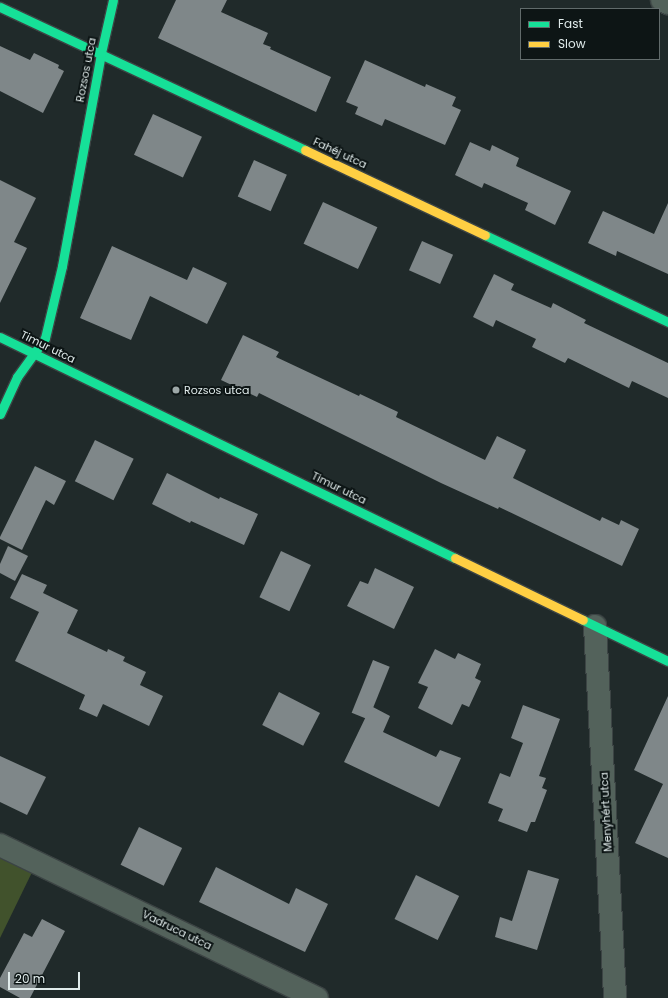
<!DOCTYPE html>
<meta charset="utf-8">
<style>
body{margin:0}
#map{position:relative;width:668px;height:998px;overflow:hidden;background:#202a2a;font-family:Poppins,sans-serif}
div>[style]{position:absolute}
.green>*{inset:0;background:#41522c}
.building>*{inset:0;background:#7f8789;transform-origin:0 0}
.roads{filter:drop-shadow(1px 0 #3c4444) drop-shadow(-1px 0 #3c4444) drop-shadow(0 1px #3c4444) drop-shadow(0 -1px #3c4444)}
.street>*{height:22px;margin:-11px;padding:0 11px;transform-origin:11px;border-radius:11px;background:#53625b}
.fast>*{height:9px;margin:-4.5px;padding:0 4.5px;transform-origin:4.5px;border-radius:4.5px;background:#16e098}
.slow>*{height:9px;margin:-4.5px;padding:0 4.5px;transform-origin:4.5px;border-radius:4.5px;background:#ffcf43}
.dots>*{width:11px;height:11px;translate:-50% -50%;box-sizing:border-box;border:2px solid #0d1515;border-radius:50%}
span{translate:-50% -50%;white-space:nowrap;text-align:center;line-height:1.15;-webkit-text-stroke:4px #0d1515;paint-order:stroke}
.street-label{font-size:11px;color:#e0ebeb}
.poi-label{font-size:11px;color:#e0ebeb}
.left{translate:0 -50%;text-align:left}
.legend{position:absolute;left:520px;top:8px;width:140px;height:52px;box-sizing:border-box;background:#0d1515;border:1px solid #616b6b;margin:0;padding:5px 7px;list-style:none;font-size:12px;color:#e0ebeb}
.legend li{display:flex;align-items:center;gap:8px;height:20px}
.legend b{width:20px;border:1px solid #616b6b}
.scale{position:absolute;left:8px;top:972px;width:72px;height:18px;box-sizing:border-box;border:2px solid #e0ebeb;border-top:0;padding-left:5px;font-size:12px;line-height:14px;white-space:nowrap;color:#e0ebeb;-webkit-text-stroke:3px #0d1515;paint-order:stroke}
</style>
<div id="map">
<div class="green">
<i style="clip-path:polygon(0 845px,37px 862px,0 938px)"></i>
</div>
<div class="building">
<i style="clip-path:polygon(176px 0,227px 0,221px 12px,268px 33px,263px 44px,271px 47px,270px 49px,331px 77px,316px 112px,158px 38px)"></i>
<i style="clip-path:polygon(0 46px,30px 60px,34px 53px,59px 65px,58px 68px,64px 71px,43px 113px,0 91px)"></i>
<i style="clip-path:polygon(365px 60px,425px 87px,426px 84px,456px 97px,452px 106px,461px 110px,445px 145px,385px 119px,382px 126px,355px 114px,358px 107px,346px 102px)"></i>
<i style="left:153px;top:114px;width:54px;height:45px;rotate:25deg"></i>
<i style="clip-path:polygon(470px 142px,490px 151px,492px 145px,519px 158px,516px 166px,571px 191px,555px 225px,525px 210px,528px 203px,484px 183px,482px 188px,455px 175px)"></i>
<i style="left:254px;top:160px;width:36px;height:40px;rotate:24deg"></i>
<i style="clip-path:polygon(0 180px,36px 198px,14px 242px,27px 248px,0 303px)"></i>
<i style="left:323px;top:202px;width:60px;height:46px;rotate:25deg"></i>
<i style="clip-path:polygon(668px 203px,668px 274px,617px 251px,616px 256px,588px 243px,603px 211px,654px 234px)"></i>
<i style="left:422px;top:241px;width:34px;height:32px;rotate:24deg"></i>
<i style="clip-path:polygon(112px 246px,187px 280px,193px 267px,227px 283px,207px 324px,150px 296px,131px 340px,80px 318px)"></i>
<i style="clip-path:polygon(494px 274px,514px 284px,511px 290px,551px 308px,553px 303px,586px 320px,584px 323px,668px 363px,668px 398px,632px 381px,629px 388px,568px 358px,565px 363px,532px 347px,536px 339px,496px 320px,493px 327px,473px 317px)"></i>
<i style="clip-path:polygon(243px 335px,279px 352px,276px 357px,359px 396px,360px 394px,398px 412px,396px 417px,485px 460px,497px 436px,526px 450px,513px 478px,600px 521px,602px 517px,619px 525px,621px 520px,639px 529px,622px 566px,499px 507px,498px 509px,441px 483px,259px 393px,257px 397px,221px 380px)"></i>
<i style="left:95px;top:440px;width:43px;height:46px;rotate:26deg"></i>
<i style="clip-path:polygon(35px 466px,66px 481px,54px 505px,46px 500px,22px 550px,0 539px,0 537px)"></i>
<i style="clip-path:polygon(167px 473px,219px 499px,220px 497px,258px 514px,244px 545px,191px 521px,190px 523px,152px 504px)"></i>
<i style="clip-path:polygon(8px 546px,28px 556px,15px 581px,0 573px,0 564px)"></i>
<i style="left:281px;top:551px;width:33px;height:51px;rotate:25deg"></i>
<i style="clip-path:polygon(375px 568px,414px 587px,394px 629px,347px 606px,360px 581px,368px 584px)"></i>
<i style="clip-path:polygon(22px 574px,47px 585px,43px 593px,78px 610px,67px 633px,107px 652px,108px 649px,125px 657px,123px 661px,146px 672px,140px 685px,163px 696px,149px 726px,103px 704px,97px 717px,79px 709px,85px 695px,15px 661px,39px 612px,10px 598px)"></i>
<i style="clip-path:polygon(435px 649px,455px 659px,458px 653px,481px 664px,475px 678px,481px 681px,469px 707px,462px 704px,452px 725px,418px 708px,428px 687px,418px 683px)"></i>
<i style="left:373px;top:660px;width:18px;height:57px;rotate:22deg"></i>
<i style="left:279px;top:692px;width:46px;height:37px;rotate:27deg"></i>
<i style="clip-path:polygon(668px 696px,668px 858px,635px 843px,663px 784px,634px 770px)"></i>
<i style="clip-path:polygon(523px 705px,560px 719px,539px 776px,546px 778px,542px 788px,547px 790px,535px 822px,531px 822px,527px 832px,498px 821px,503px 809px,488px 803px,500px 773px,510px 777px,523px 743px,511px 738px)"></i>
<i style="clip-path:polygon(371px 706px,390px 716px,383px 732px,436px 757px,440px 750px,461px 758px,439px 807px,344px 762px)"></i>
<i style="clip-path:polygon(0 756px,46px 777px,27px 815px,0 802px)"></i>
<i style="left:139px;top:827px;width:48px;height:42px;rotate:26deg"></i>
<i style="clip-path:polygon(216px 867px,289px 904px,296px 888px,328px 904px,305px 952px,199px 902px)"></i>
<i style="clip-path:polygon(528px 870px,559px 879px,537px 950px,495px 937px,500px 917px,512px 921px)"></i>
<i style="left:416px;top:875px;width:48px;height:49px;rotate:26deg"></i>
<i style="clip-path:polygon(42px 919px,65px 931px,30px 998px,20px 998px,0 987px,0 978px,24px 933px,32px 937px)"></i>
</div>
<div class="roads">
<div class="street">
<i style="left:662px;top:0;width:7px;rotate:27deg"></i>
<i style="left:595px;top:626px;width:373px;rotate:86.9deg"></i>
<i style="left:0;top:845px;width:352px;rotate:25.8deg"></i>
</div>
<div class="fast">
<i style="left:0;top:7px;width:337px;rotate:25.1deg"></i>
<i style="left:485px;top:235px;width:203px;rotate:25.4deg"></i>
<i style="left:0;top:337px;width:506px;rotate:25.91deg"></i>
<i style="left:0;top:414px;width:41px;rotate:-65.3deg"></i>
<i style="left:17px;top:377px;width:48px;rotate:-54.3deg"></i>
<i style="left:45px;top:338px;width:74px;rotate:-76.7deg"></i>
<i style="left:62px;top:266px;width:217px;rotate:-79.6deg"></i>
<i style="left:101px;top:53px;width:54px;rotate:-77.2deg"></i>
<i style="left:583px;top:620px;width:94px;rotate:25.8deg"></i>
</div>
<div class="slow">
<i style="left:305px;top:150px;width:199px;rotate:25.3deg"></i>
<i style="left:455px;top:558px;width:142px;rotate:25.8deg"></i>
</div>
</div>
<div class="dots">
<i style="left:176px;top:390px;background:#9da7a7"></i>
</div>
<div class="street-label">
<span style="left:86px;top:70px;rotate:-79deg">Rozsos utca</span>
<span style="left:340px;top:153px;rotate:25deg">Fahéj utca</span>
<span style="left:48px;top:347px;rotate:26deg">Timur utca</span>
<span style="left:339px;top:488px;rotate:26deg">Timur utca</span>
<span style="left:606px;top:812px;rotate:-93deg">Menyhért utca</span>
<span style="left:177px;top:930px;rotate:26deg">Vadruca utca</span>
</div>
<div class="poi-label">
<span class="left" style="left:184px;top:390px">Rozsos utca</span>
</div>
<ul class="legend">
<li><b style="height:5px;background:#16e098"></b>Fast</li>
<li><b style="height:5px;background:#ffcf43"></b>Slow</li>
</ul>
<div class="scale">20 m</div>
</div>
